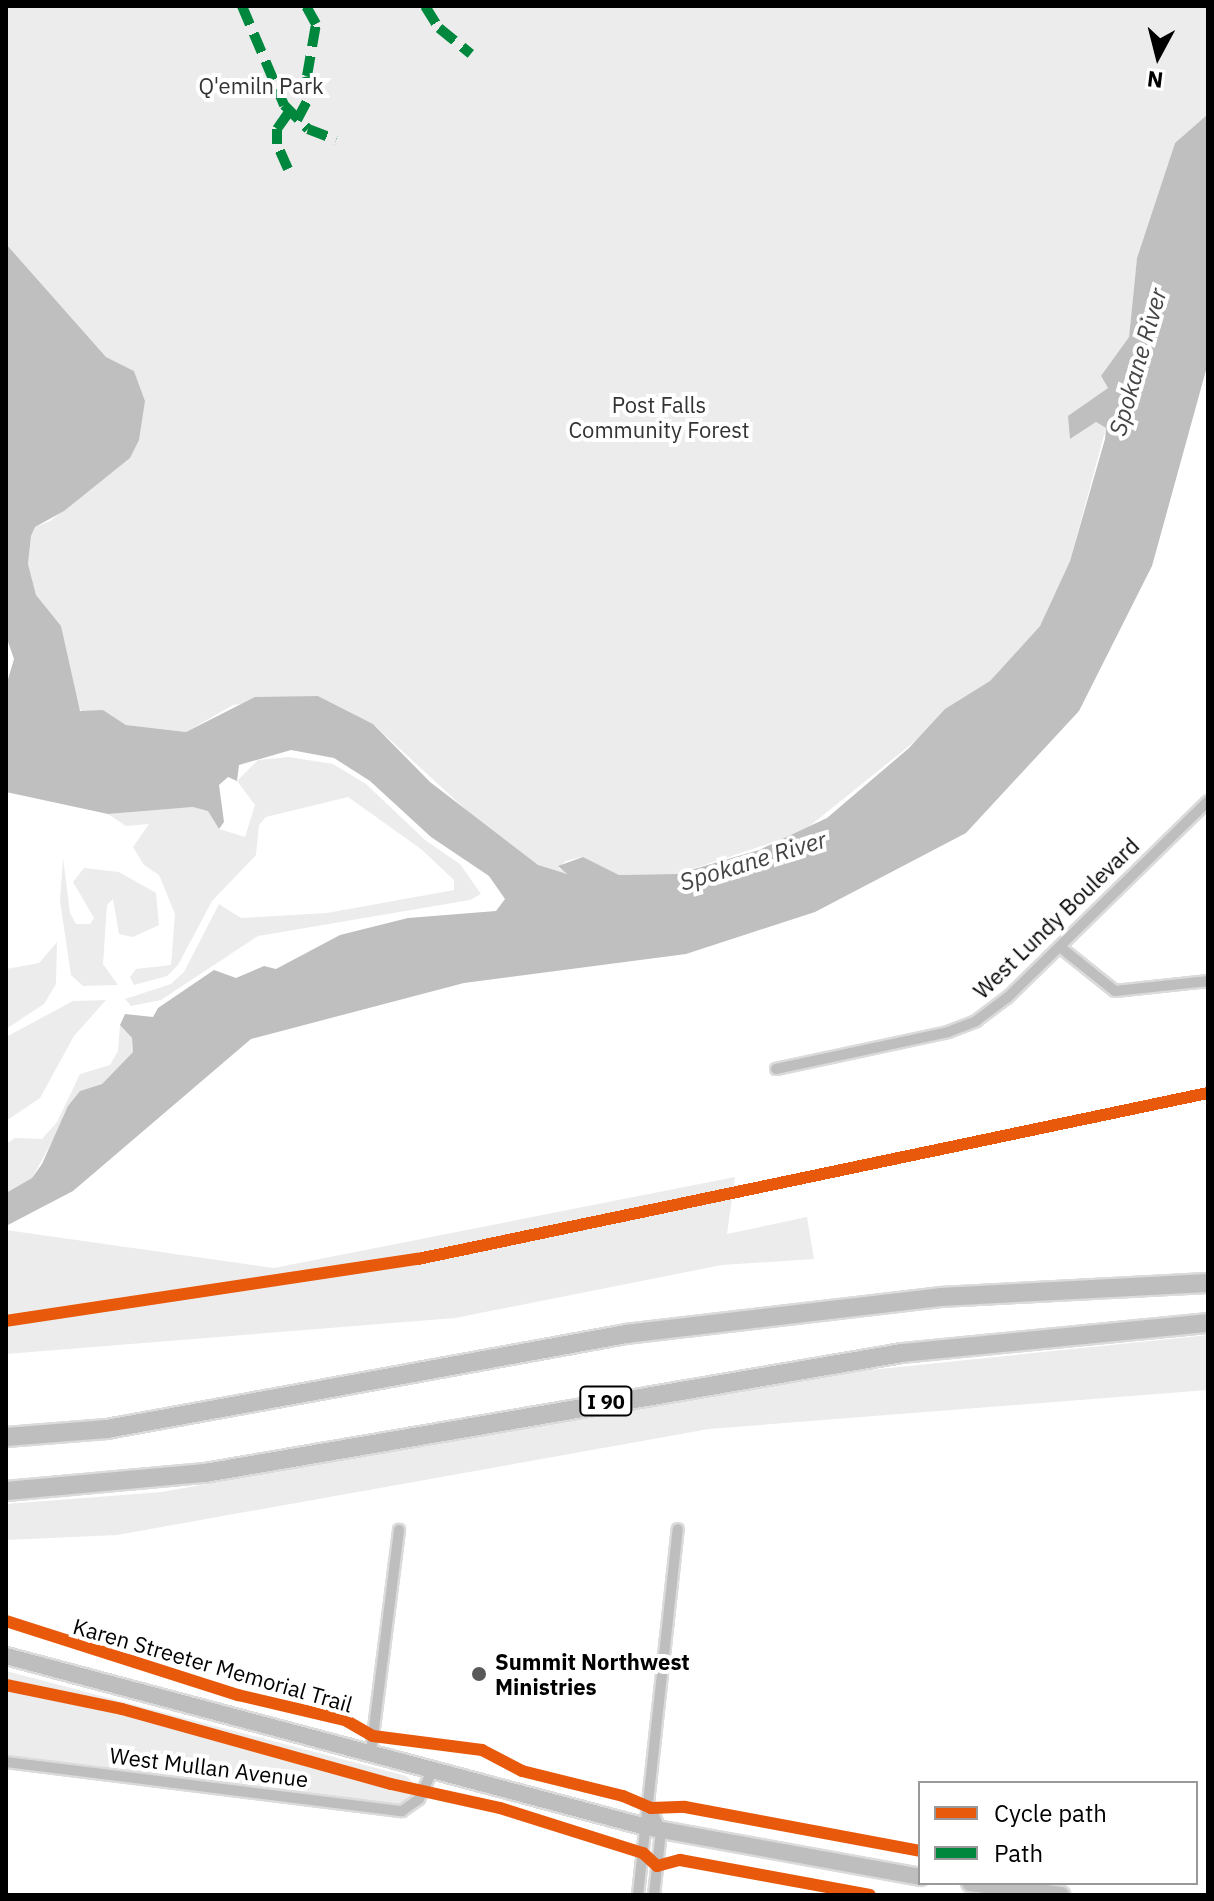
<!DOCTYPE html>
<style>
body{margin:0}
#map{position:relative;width:1214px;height:1901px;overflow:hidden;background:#fff;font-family:"IBM Plex Sans",sans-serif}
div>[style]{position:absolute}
.green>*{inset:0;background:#ececec}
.water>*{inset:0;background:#bfbfbf}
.roads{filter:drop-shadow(2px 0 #dbdbdb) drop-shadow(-2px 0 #dbdbdb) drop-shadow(0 2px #dbdbdb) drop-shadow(0 -2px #dbdbdb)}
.street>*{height:10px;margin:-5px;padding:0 5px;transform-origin:5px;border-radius:5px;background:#bebebe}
.primary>*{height:16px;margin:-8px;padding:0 8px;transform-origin:8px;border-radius:8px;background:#bebebe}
.highway>*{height:18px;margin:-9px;padding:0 9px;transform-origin:9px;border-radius:9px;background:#bebebe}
.quiet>*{height:10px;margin-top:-5px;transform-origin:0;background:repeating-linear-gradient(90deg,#00873e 0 20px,transparent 0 30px)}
.cycleway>*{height:12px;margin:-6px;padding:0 6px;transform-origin:6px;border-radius:6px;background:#e8590c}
.dots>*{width:22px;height:22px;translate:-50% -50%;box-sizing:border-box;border:4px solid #fff;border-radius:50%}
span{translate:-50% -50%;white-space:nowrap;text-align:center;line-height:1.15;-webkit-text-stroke:8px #fff;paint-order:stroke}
.shield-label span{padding:2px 6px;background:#fff;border:2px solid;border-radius:6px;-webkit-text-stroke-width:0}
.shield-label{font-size:20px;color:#000;font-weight:700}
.park-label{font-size:22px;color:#333}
.street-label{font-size:22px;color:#000}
.poi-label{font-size:22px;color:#000;font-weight:700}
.left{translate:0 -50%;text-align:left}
.water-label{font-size:24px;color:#444;font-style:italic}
.frame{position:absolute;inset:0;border:8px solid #000;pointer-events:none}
.legend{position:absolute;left:918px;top:1781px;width:280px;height:104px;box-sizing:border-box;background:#fff;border:2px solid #999;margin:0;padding:10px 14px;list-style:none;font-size:24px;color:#000}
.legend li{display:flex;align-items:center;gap:16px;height:40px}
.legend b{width:40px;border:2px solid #999}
.north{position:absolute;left:1118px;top:16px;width:80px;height:80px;-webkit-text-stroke:6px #fff;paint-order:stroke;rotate:187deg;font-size:22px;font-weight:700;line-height:32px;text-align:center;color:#000}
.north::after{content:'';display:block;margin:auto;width:28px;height:36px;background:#000;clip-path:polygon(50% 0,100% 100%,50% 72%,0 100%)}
</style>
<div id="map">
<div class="green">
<i style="clip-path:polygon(6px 6px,1208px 6px,1208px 114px,1175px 143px,1137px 258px,1129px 337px,1101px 377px,1108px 388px,1088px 403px,1070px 439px,1096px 422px,1106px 428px,1070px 561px,1040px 626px,990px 681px,801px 833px,677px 874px,619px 875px,582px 857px,566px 861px,558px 868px,568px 873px,562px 874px,537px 865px,490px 832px,373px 724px,318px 696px,233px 705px,186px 732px,126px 725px,103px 710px,86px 714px,75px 705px,61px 626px,36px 596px,28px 564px,31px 536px,35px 527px,50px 521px,130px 458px,145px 401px,134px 371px,106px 357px,6px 244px)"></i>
<i style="clip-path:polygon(289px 757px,333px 764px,366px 784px,425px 840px,460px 864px,481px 894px,470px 900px,258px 936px,161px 1000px,131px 1006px,125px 999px,171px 984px,184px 972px,219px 904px,241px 918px,327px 913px,454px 890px,454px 880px,421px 849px,348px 797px,266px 817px,259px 825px,256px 855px,212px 901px,178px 965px,167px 976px,134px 985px,130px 977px,136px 969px,171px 965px,175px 914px,159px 875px,144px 865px,133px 847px,149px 824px,126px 826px,108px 814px,193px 807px,208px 810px,219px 829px,245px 837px,255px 805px,237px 781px,258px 760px)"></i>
<i style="clip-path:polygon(63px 858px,70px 913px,76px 924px,90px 924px,94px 918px,73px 882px,84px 868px,119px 872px,156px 893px,159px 925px,133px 937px,119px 934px,113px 899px,107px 905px,103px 964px,118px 985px,83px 986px,71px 975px,60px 901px)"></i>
<i style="clip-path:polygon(57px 942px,56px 984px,44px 1004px,6px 1029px,6px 969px,39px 963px)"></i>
<i style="clip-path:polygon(106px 1000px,74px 1036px,40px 1098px,6px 1121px,6px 1037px,73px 1001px)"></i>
<i style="clip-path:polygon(120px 1025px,132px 1038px,133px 1052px,102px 1084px,80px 1091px,32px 1178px,6px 1193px,6px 1144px,15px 1138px,42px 1139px,57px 1122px,80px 1074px,110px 1065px,118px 1051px)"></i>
<i style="clip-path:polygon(735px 1177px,727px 1234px,807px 1217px,814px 1259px,722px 1265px,455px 1318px,6px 1354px,6px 1230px,274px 1268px)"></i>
<i style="clip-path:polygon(1208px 1335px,1208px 1390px,709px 1429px,117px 1535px,6px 1540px,6px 1504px,162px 1492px,802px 1377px)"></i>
<i style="clip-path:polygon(6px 1671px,406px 1776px,420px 1789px,403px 1807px,6px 1759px)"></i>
</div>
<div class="water">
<i style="clip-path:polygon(1208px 114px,1208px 363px,1152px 566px,1079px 711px,966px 833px,815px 912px,686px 954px,464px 983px,251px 1039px,73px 1191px,6px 1226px,6px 1193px,32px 1178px,42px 1164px,68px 1106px,80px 1091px,102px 1084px,133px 1052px,132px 1038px,120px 1025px,125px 1014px,153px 1017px,158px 1008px,214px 970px,236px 978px,264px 966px,276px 969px,340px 935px,408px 918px,496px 911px,505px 899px,489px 876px,431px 837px,370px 781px,334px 758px,291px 750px,239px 765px,237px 781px,228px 777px,219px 785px,224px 822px,219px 829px,208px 811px,193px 807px,108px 814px,6px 792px,6px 686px,14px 659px,6px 636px,6px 244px,106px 357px,134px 371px,145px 401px,139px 440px,130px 458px,64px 511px,35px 527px,31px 536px,28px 564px,36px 595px,61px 626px,80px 711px,103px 710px,126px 725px,186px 732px,255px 697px,318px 696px,373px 724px,430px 782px,538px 865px,567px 874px,558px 866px,583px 857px,619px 875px,677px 874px,759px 850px,827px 818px,909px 748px,945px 709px,990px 681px,1040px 626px,1070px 561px,1105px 439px,1106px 428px,1096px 422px,1070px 439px,1068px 416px,1108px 388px,1101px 376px,1129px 337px,1137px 258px,1175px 143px)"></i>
</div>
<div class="roads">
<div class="street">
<i style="left:1060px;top:947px;width:70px;rotate:38.7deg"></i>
<i style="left:1115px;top:991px;width:94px;rotate:-6.1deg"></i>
<i style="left:776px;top:1069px;width:176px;rotate:-12.1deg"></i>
<i style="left:948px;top:1032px;width:30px;rotate:-21deg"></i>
<i style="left:976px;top:1021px;width:39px;rotate:-37deg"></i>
<i style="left:1007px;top:998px;width:281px;rotate:-44.4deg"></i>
<i style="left:371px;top:1752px;width:224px;rotate:-82.8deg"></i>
<i style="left:6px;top:1762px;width:399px;rotate:7.1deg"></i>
<i style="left:402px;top:1811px;width:21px;rotate:-35deg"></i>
<i style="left:419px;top:1799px;width:31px;rotate:-65deg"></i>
<i style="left:651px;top:1808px;width:25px;rotate:67deg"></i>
<i style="left:661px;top:1831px;width:64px;rotate:96.2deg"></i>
<i style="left:638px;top:1895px;width:368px;rotate:-83.8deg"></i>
</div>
<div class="primary">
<i style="left:6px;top:1656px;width:662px;rotate:14.96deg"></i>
<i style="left:646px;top:1827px;width:279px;rotate:10.3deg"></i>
<i style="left:970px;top:1883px;width:92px;rotate:7.5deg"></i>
</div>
<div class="highway">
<i style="left:6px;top:1437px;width:101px;rotate:-4.5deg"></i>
<i style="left:107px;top:1429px;width:528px;rotate:-10.37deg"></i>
<i style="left:626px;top:1334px;width:316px;rotate:-6.7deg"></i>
<i style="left:940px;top:1297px;width:268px;rotate:-3deg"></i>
<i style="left:6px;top:1491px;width:200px;rotate:-5.2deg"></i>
<i style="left:205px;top:1473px;width:707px;rotate:-9.77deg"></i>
<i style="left:902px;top:1353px;width:307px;rotate:-5.6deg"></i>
</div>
</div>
<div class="quiet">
<i style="left:242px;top:6px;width:108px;rotate:67deg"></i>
<i style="left:284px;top:105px;width:34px;rotate:45deg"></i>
<i style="left:308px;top:129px;width:30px;rotate:21deg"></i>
<i style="left:425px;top:6px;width:26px;rotate:58deg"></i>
<i style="left:439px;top:28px;width:41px;rotate:39.1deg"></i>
<i style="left:297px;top:120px;width:30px;rotate:-62deg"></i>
<i style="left:311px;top:94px;width:18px;rotate:-103deg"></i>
<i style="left:307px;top:76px;width:53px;rotate:-80.2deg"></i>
<i style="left:316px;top:24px;width:21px;rotate:-119deg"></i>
<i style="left:288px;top:169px;width:27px;rotate:-114deg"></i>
<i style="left:277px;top:144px;width:15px;rotate:-90deg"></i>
<i style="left:277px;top:129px;width:21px;rotate:-55deg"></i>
</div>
<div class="cycleway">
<i style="left:6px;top:1321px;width:417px;rotate:-8.6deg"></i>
<i style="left:418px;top:1259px;width:807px;rotate:-11.87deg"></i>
<i style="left:6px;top:1621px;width:244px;rotate:17.7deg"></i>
<i style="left:238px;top:1695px;width:110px;rotate:13.2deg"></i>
<i style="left:345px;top:1720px;width:32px;rotate:30deg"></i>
<i style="left:373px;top:1736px;width:110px;rotate:7.3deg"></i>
<i style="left:482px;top:1750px;width:45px;rotate:27.7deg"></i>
<i style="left:522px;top:1771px;width:104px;rotate:13.9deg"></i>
<i style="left:623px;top:1796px;width:30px;rotate:23deg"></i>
<i style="left:651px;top:1808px;width:34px;rotate:-2deg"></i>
<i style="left:685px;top:1807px;width:239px;rotate:10.6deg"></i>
<i style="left:6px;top:1685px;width:118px;rotate:11.7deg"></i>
<i style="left:122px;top:1709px;width:279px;rotate:15.6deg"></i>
<i style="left:391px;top:1784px;width:112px;rotate:12.4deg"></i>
<i style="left:500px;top:1808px;width:150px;rotate:17.5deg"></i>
<i style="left:643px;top:1853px;width:19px;rotate:43deg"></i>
<i style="left:657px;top:1866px;width:24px;rotate:-15deg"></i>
<i style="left:680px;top:1860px;width:193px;rotate:10.4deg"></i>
</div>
<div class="dots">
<i style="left:479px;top:1674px;background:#595959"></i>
</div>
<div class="shield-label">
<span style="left:606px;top:1401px">I 90</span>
</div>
<div class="park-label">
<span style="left:261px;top:86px">Q'emiln Park</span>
<span style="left:659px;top:417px">Post Falls<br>Community Forest</span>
</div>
<div class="street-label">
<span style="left:1056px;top:918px;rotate:-44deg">West Lundy Boulevard</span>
<span style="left:213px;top:1665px;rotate:16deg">Karen Streeter Memorial Trail</span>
<span style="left:209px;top:1767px;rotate:7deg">West Mullan Avenue</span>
</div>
<div class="poi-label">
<span class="left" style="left:495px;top:1674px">Summit Northwest<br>Ministries</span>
</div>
<div class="water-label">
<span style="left:1138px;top:362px;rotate:-74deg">Spokane River</span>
<span style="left:753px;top:861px;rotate:-17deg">Spokane River</span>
</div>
<div class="frame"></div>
<ul class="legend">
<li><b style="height:10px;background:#e8590c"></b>Cycle path</li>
<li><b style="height:10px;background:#00873e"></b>Path</li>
</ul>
<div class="north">N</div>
</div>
